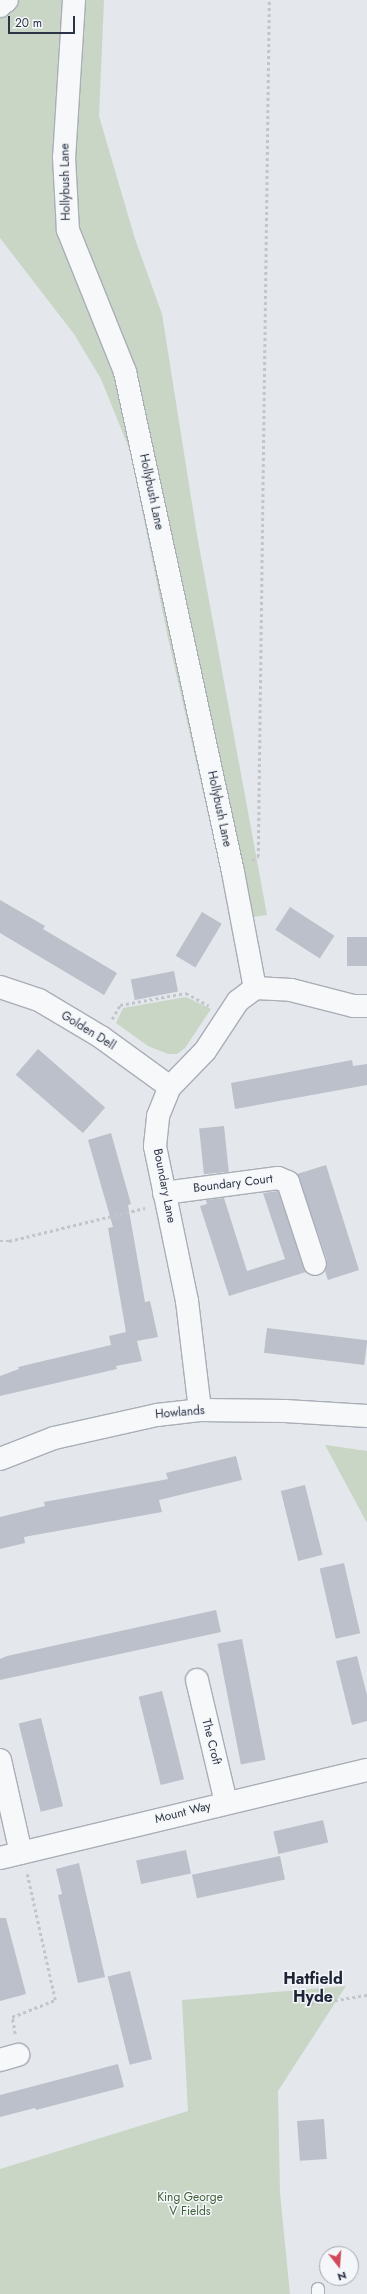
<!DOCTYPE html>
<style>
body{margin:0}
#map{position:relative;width:367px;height:2294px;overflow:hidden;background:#e4e7ec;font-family:Jost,sans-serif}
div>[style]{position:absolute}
.green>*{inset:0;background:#c9d6c5}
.building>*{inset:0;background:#bbc0ca;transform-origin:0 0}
.path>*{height:2.5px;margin-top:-1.25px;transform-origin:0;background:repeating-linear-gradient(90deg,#c2c5cb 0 3px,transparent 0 6px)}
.roads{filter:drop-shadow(1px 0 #a9aeb7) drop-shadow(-1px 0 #a9aeb7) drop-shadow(0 1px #a9aeb7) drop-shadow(0 -1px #a9aeb7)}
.service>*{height:12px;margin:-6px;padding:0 6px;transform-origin:6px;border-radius:6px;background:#f7f8fa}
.minor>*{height:22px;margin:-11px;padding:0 11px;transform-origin:11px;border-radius:11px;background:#f7f8fa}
.tertiary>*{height:22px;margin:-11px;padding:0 11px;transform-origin:11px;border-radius:11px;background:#f7f8fa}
span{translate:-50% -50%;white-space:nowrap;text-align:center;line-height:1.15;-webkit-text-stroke:3px #f4f6f9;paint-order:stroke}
.street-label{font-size:12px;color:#2b3445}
.park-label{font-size:12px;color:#3f6138}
.district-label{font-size:16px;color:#1d2536;font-weight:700}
.north{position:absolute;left:319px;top:2246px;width:40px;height:40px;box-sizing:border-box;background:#f4f6f9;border:1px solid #a4a8b1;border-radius:50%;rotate:163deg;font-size:11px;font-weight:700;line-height:16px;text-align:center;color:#2b3445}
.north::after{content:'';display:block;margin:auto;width:14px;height:18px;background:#d1495b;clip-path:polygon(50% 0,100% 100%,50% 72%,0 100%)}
.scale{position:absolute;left:8px;top:16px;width:67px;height:18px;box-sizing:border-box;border:2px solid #2b3445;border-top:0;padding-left:5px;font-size:12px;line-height:14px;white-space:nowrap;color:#2b3445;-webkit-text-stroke:3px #f4f6f9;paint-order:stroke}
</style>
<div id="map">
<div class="green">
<i style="clip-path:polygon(0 0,104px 0,99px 116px,135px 239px,162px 314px,197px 535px,267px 915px,232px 920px,168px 638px,130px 451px,101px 379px,74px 334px,0 238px)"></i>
<i style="clip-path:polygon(186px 997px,211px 1009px,185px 1048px,177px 1054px,168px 1054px,148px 1046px,116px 1023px,123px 1008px)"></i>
<i style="clip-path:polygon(325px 1445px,367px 1451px,367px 1523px)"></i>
<i style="clip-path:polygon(346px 1986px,278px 2091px,280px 2193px,290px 2294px,0 2294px,0 2169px,188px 2111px,182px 2000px)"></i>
</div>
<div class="building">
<i style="clip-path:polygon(0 900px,45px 926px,43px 929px,117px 973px,104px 995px,0 933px)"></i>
<i style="left:290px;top:907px;width:53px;height:27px;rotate:33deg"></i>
<i style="left:202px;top:912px;width:23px;height:51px;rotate:31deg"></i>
<i style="left:367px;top:937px;width:29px;height:20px;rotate:90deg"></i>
<i style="left:174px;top:971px;width:21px;height:44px;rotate:79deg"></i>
<i style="left:38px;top:1049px;width:89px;height:34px;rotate:41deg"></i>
<i style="clip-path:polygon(352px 1060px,353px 1066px,367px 1064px,367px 1085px,235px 1109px,231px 1083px)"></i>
<i style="left:224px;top:1126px;width:46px;height:25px;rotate:84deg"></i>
<i style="clip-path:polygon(111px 1133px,131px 1204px,128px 1205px,145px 1302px,150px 1301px,158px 1337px,137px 1341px,142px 1361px,116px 1366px,117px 1369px,0 1396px,0 1376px,19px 1369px,18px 1367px,111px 1345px,109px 1336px,126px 1332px,108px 1228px,113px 1227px,88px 1140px)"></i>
<i style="clip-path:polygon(326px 1165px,359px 1270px,328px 1280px,325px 1271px,327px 1260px,297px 1174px)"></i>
<i style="clip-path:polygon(278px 1191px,306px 1272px,229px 1296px,200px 1206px,207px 1204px,206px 1200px,224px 1198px,247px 1271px,285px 1259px,263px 1193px)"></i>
<i style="left:267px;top:1328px;width:101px;height:25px;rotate:7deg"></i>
<i style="clip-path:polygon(236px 1456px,242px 1480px,159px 1500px,162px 1512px,24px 1537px,25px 1543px,0 1549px,0 1517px,45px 1506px,44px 1502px,168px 1479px,166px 1473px)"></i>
<i style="left:305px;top:1485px;width:72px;height:25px;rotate:76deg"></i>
<i style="left:344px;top:1563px;width:72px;height:25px;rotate:77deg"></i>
<i style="clip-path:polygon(216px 1610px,221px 1632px,0 1680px,0 1659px,7px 1656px)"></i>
<i style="left:242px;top:1639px;width:123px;height:25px;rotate:79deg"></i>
<i style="clip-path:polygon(357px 1656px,367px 1695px,367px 1721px,352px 1725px,336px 1661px)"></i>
<i style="left:162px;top:1691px;width:91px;height:24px;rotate:76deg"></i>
<i style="left:41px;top:1718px;width:91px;height:23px;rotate:76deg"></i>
<i style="left:323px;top:1820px;width:23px;height:51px;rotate:77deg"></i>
<i style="left:186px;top:1850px;width:24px;height:51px;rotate:78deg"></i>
<i style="left:280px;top:1856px;width:24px;height:90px;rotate:78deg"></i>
<i style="clip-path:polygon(79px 1863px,105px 1977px,78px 1983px,58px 1895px,62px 1894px,56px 1869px)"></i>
<i style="clip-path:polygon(0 1918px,6px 1918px,26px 1994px,0 2001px)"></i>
<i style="left:130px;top:1971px;width:91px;height:23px;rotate:76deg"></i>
<i style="clip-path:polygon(118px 2064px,124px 2087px,36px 2110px,35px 2108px,0 2117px,0 2095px)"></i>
<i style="left:324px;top:2119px;width:40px;height:27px;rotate:86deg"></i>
</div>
<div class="path">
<i style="left:252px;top:860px;width:7px;rotate:-27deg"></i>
<i style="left:258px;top:857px;width:857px;rotate:-89.26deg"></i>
<i style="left:112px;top:1019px;width:16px;rotate:-60deg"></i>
<i style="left:120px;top:1005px;width:67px;rotate:-10.3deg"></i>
<i style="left:186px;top:993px;width:26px;rotate:29deg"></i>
<i style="left:0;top:1241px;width:9px"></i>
<i style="left:9px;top:1241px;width:140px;rotate:-13.6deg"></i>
<i style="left:305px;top:2005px;width:63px;rotate:-9.2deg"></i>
<i style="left:15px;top:2034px;width:17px;rotate:-100deg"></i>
<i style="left:12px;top:2017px;width:46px;rotate:-21.6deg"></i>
<i style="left:55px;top:2000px;width:129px;rotate:-102.5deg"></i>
</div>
<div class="roads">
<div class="service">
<i style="left:318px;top:2289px;width:5px;rotate:90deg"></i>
</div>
<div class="minor">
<i style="left:74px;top:0;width:157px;rotate:93.6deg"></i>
<i style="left:64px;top:157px;width:73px;rotate:86.9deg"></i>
<i style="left:68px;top:230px;width:153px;rotate:68.1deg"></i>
<i style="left:125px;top:372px;width:512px;rotate:77.81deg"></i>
<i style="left:233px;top:872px;width:118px;rotate:79.3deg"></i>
<i style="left:0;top:6px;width:9px;rotate:-41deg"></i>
<i style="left:0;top:987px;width:41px;rotate:18.4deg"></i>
<i style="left:39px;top:1000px;width:72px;rotate:30.8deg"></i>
<i style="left:101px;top:1037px;width:85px;rotate:35.9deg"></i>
<i style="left:164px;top:1193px;width:115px;rotate:-7.5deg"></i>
<i style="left:278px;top:1178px;width:11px;rotate:22deg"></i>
<i style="left:288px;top:1182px;width:86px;rotate:71.8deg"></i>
<i style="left:200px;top:1410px;width:110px;rotate:-96.8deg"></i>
<i style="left:187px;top:1301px;width:158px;rotate:-101.7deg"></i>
<i style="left:155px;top:1146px;width:30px;rotate:-84deg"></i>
<i style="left:158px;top:1116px;width:31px;rotate:-68deg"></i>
<i style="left:170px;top:1087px;width:50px;rotate:-45.8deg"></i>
<i style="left:205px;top:1051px;width:60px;rotate:-56.6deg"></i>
<i style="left:238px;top:1001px;width:21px;rotate:-37deg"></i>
<i style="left:255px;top:988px;width:36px;rotate:3deg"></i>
<i style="left:291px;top:990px;width:65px;rotate:14.3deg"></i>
<i style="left:354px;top:1006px;width:13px"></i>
<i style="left:197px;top:1680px;width:126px;rotate:76.7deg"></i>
<i style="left:0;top:1760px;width:95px;rotate:77.3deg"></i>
<i style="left:0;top:1858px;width:377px;rotate:-13.5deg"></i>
<i style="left:0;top:2060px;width:19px;rotate:-16deg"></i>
</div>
<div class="tertiary">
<i style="left:0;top:1459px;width:58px;rotate:-21.3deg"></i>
<i style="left:54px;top:1438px;width:106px;rotate:-12.6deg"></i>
<i style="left:157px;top:1415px;width:43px;rotate:-6.6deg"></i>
<i style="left:200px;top:1410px;width:85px;rotate:0.7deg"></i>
<i style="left:285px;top:1411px;width:82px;rotate:3.5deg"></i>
</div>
</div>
<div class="street-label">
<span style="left:66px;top:182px;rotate:-91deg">Hollybush Lane</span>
<span style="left:151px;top:492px;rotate:78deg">Hollybush Lane</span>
<span style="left:219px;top:809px;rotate:78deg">Hollybush Lane</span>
<span style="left:88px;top:1031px;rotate:32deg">Golden Dell</span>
<span style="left:233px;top:1184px;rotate:-7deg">Boundary Court</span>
<span style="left:164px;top:1186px;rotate:79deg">Boundary Lane</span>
<span style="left:180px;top:1413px;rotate:-5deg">Howlands</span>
<span style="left:211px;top:1742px;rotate:76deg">The Croft</span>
<span style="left:183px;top:1813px;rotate:-14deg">Mount Way</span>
</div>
<div class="park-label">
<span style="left:190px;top:2205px">King George<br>V Fields</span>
</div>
<div class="district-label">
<span style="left:313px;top:1988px">Hatfield<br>Hyde</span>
</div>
<div class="north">N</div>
<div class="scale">20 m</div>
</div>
